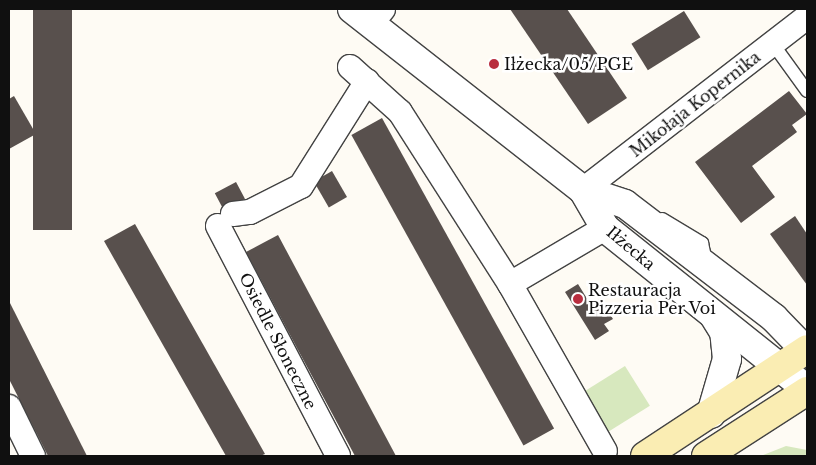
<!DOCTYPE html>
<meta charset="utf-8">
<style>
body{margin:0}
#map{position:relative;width:816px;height:465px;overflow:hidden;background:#fefbf4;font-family:"Libre Baskerville",serif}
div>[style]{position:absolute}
.green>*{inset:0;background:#d7e8be;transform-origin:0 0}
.building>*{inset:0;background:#58504d;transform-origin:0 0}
.roads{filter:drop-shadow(1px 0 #434343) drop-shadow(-1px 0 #434343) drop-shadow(0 1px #434343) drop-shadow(0 -1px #434343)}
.service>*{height:12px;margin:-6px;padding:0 6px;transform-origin:6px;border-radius:6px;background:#fff}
.minor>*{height:24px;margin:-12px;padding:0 12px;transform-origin:12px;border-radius:12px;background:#fff}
.tertiary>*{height:28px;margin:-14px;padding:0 14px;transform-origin:14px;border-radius:14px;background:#fff}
.secondary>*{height:28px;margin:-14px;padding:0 14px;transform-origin:14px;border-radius:14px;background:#faedb3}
.dots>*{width:14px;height:14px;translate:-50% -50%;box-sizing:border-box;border:2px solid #fff;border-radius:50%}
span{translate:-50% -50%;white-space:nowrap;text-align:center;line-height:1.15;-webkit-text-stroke:5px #fff;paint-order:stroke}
.poi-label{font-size:16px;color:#101010}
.left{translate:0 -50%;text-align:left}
.street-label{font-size:16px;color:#101010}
.frame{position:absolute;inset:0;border:10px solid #101010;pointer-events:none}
</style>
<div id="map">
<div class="green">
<i style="left:625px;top:366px;width:47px;height:50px;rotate:58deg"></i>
<i style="clip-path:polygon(786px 446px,807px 450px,807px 456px,761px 456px)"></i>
</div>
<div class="building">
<i style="left:33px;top:9px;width:39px;height:221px"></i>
<i style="clip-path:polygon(510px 9px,567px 9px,627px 98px,588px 124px)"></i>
<i style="left:684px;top:11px;width:31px;height:62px;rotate:58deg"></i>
<i style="clip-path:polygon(789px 91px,807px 114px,792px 125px,797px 132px,752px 166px,775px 197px,741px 223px,695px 162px)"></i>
<i style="clip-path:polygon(14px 96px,36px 134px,9px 149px,9px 99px)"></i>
<i style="left:382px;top:118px;width:355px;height:35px;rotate:61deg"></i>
<i style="left:332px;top:171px;width:30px;height:21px;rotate:60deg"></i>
<i style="left:236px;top:182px;width:19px;height:24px;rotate:62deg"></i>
<i style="clip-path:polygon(795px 216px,807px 234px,807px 285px,770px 234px)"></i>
<i style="clip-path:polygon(135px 224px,265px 454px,260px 456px,226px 456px,104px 241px)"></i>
<i style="clip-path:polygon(278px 235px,396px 456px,355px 456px,298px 350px,246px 252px)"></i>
<i style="clip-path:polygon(578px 284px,591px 305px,600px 299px,613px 319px,604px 324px,609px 331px,595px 340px,565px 292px)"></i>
<i style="clip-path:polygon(9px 301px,87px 456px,48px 456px,9px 379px)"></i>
</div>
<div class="roads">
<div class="service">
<i style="left:773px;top:44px;width:58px;rotate:54.1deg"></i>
<i style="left:662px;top:219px;width:47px;rotate:31deg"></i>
<i style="left:702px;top:243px;width:19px;rotate:78deg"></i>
</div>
<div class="minor">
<i style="left:371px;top:24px;width:19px;rotate:-51deg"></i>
<i style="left:350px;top:67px;width:67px;rotate:42deg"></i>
<i style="left:400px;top:112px;width:204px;rotate:57.4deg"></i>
<i style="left:510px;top:284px;width:192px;rotate:60.4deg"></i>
<i style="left:583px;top:190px;width:283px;rotate:-37.7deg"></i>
<i style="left:233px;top:214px;width:17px;rotate:-7deg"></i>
<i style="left:250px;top:212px;width:57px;rotate:-27deg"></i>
<i style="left:301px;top:186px;width:124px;rotate:-57.8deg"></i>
<i style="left:218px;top:226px;width:259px;rotate:62.4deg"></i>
<i style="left:510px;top:284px;width:110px;rotate:-30.5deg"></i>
<i style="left:9px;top:407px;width:55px;rotate:63.9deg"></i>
</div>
<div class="tertiary">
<i style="left:352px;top:9px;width:293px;rotate:38.1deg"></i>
<i style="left:583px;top:190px;width:44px;rotate:18.4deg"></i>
<i style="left:625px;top:204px;width:188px;rotate:37.4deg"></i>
<i style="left:774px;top:318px;width:47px;rotate:45.9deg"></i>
<i style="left:583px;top:190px;width:44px;rotate:59.9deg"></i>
<i style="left:605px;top:228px;width:258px;rotate:38.6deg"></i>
<i style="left:711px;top:414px;width:57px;rotate:-73.8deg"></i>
<i style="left:727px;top:359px;width:27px;rotate:-96deg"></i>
<i style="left:724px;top:332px;width:19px;rotate:-122deg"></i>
</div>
<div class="secondary">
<i style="left:645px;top:456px;width:194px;rotate:-33.4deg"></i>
<i style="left:706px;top:456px;width:120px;rotate:-32.8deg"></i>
</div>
</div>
<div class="dots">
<i style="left:494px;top:64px;background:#b92e3f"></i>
<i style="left:578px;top:299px;background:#b92e3f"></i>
</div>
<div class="poi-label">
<span class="left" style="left:504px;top:64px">Iłżecka/05/PGE</span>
<span class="left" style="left:588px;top:299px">Restauracja<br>Pizzeria Per Voi</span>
</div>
<div class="street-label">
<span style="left:695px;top:104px;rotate:-38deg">Mikołaja Kopernika</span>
<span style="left:631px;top:248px;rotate:40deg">Iłżecka</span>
<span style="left:278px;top:341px;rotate:63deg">Osiedle Słoneczne</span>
</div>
<div class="frame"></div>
</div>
